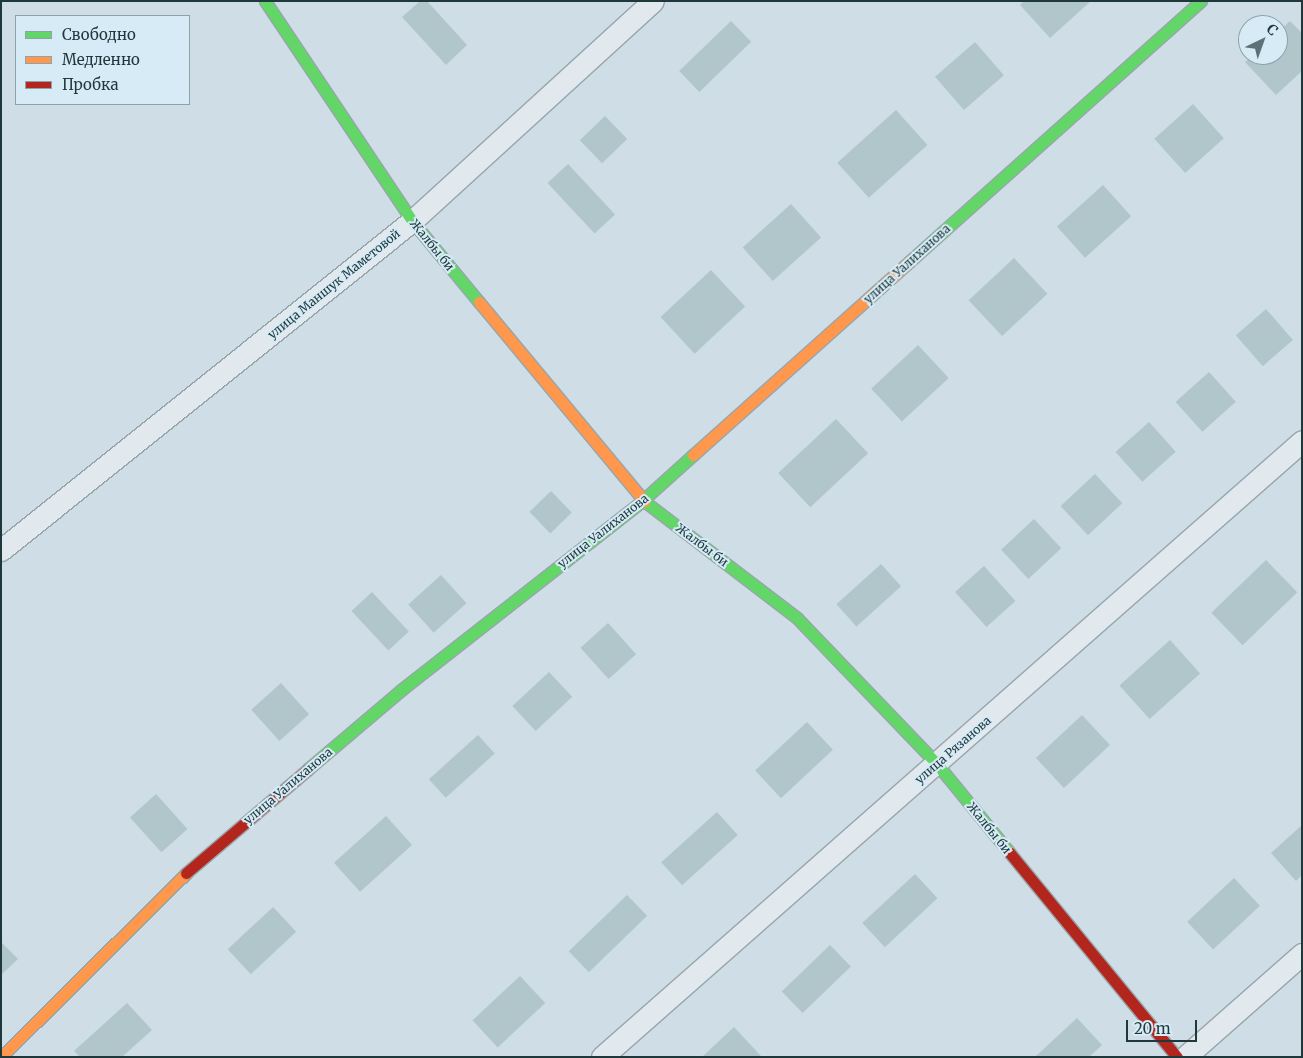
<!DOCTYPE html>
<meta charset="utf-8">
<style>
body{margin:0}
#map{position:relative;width:1303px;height:1058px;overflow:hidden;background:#cfdee6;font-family:Merriweather,serif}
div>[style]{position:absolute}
.building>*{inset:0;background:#b0c6ca;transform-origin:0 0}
.roads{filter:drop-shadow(1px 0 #98a6ab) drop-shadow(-1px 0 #98a6ab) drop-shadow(0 1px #98a6ab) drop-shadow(0 -1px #98a6ab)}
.street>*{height:21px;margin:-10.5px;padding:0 10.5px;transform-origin:10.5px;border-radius:10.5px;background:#e1e9ee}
.fast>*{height:11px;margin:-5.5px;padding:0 5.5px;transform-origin:5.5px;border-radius:5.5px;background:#63d668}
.slow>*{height:11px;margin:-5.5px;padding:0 5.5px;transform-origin:5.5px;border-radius:5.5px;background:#ff974d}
.jam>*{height:11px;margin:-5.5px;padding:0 5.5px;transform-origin:5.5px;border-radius:5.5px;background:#b3261e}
span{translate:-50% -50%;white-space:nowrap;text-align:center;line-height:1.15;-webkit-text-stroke:4px #d6ebf6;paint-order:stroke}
.street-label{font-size:12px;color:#1f383b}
.frame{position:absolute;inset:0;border:2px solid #1f383b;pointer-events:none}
.legend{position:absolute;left:15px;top:15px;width:175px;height:90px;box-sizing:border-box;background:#d6ebf6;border:1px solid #8da3ab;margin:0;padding:6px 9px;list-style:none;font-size:15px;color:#1f383b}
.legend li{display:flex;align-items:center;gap:10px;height:25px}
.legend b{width:25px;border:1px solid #8da3ab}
.north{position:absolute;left:1238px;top:15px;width:50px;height:50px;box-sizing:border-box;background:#d6ebf6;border:1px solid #8da3ab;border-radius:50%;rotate:42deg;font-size:14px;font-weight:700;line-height:20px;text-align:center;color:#1f383b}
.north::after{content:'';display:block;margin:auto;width:18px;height:22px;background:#5d7277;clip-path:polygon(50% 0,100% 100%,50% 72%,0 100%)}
.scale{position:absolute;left:1126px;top:1020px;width:71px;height:22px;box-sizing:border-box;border:2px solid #1f383b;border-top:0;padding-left:6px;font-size:15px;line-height:18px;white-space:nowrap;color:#1f383b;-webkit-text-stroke:4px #d6ebf6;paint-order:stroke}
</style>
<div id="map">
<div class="building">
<i style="clip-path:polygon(420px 1px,427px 1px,467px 45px,446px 65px,402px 17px)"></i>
<i style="clip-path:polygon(1024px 1px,1091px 1px,1050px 38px,1020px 5px)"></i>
<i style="left:731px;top:21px;width:29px;height:72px;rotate:46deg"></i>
<i style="clip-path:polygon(1290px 21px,1302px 33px,1302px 71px,1276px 95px,1245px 62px,1253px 55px,1278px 55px,1278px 32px)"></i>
<i style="left:975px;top:42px;width:44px;height:53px;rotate:49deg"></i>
<i style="left:1193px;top:104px;width:46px;height:52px;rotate:48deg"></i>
<i style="left:896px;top:110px;width:47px;height:79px;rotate:48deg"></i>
<i style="left:605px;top:116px;width:32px;height:35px;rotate:46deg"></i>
<i style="left:568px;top:164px;width:69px;height:28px;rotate:47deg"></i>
<i style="left:1103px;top:185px;width:42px;height:62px;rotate:48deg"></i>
<i style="left:791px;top:204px;width:45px;height:65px;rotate:48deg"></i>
<i style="left:1014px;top:258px;width:49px;height:62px;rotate:47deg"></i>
<i style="left:711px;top:270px;width:50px;height:69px;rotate:47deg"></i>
<i style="left:1266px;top:309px;width:41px;height:40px;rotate:49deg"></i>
<i style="left:918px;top:345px;width:45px;height:64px;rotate:47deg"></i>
<i style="left:1209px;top:372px;width:40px;height:45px;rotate:48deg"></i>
<i style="left:836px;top:419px;width:47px;height:79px;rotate:47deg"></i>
<i style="left:1149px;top:422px;width:40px;height:45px;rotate:48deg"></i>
<i style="left:1095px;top:474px;width:40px;height:47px;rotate:47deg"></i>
<i style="left:551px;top:491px;width:30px;height:30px;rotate:46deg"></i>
<i style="left:1034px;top:519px;width:40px;height:45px;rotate:47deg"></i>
<i style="left:1266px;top:560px;width:45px;height:76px;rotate:46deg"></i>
<i style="left:881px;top:564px;width:30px;height:60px;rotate:48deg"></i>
<i style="left:984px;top:566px;width:47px;height:39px;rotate:48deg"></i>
<i style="left:441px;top:575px;width:38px;height:44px;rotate:48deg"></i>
<i style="left:372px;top:592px;width:54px;height:28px;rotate:47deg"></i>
<i style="left:608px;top:623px;width:42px;height:37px;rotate:48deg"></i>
<i style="left:1170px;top:640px;width:45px;height:68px;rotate:48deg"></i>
<i style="left:549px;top:672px;width:34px;height:50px;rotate:47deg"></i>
<i style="left:281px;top:683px;width:42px;height:40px;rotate:48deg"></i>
<i style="left:1082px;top:715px;width:41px;height:63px;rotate:47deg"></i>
<i style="left:807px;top:722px;width:38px;height:71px;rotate:47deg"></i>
<i style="left:478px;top:735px;width:25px;height:66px;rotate:48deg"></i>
<i style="left:156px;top:794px;width:47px;height:35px;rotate:48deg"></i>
<i style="left:717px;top:812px;width:31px;height:75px;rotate:48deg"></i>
<i style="left:386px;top:816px;width:39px;height:70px;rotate:48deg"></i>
<i style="clip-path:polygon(1302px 825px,1302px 875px,1296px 881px,1271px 853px)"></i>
<i style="left:915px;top:874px;width:33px;height:72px;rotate:47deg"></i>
<i style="left:1234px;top:878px;width:38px;height:64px;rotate:47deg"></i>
<i style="left:627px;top:895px;width:29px;height:81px;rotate:46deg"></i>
<i style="left:273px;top:907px;width:34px;height:62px;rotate:47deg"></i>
<i style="clip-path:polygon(1px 942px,18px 959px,1px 975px)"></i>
<i style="left:830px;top:945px;width:30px;height:67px;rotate:46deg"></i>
<i style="left:520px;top:976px;width:37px;height:65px;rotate:47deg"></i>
<i style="clip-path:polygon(127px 1003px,152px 1030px,122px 1057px,80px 1057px,74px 1051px)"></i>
<i style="clip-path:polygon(1077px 1018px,1102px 1045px,1089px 1057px,1035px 1057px)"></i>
<i style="clip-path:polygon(734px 1027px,761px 1056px,702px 1057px)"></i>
</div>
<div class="roads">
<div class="street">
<i style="left:1px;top:550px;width:526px;rotate:-38.68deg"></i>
<i style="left:412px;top:221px;width:326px;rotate:-42.4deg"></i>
<i style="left:602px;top:1057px;width:932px;rotate:-41.35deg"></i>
<i style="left:1185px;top:1057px;width:156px;rotate:-41.4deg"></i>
</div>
<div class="fast">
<i style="left:265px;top:1px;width:265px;rotate:56.2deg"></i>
<i style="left:412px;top:221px;width:105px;rotate:50.4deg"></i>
<i style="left:910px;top:261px;width:390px;rotate:-41.8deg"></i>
<i style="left:644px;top:501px;width:193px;rotate:37.4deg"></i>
<i style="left:797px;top:618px;width:202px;rotate:46.2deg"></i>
<i style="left:937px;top:764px;width:114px;rotate:50.7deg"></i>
<i style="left:308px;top:769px;width:122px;rotate:-40.3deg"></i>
<i style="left:401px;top:690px;width:308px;rotate:-38.1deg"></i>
<i style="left:643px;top:500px;width:67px;rotate:-42deg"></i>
</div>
<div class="slow">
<i style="left:479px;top:302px;width:259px;rotate:50.3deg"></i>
<i style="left:693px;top:455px;width:291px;rotate:-41.8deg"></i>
<i style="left:1px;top:1057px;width:261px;rotate:-44.8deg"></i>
</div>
<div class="jam">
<i style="left:1009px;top:852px;width:265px;rotate:50.7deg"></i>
<i style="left:186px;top:873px;width:160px;rotate:-40.4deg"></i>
</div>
</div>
<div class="street-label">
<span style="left:432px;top:245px;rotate:51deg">Жалбы би</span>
<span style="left:907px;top:264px;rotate:-42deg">улица Уалиханова</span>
<span style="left:334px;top:284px;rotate:-39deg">улица Маншук Маметовой</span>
<span style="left:603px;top:531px;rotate:-38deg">улица Уалиханова</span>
<span style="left:702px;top:545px;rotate:37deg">Жалбы би</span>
<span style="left:953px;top:750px;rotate:-41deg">улица Рязанова</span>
<span style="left:288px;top:786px;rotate:-40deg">улица Уалиханова</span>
<span style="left:989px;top:828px;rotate:51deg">Жалбы би</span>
</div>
<div class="frame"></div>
<ul class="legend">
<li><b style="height:6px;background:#63d668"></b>Свободно</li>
<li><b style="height:6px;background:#ff974d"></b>Медленно</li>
<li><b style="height:6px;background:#b3261e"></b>Пробка</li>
</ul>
<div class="north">С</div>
<div class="scale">20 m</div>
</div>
